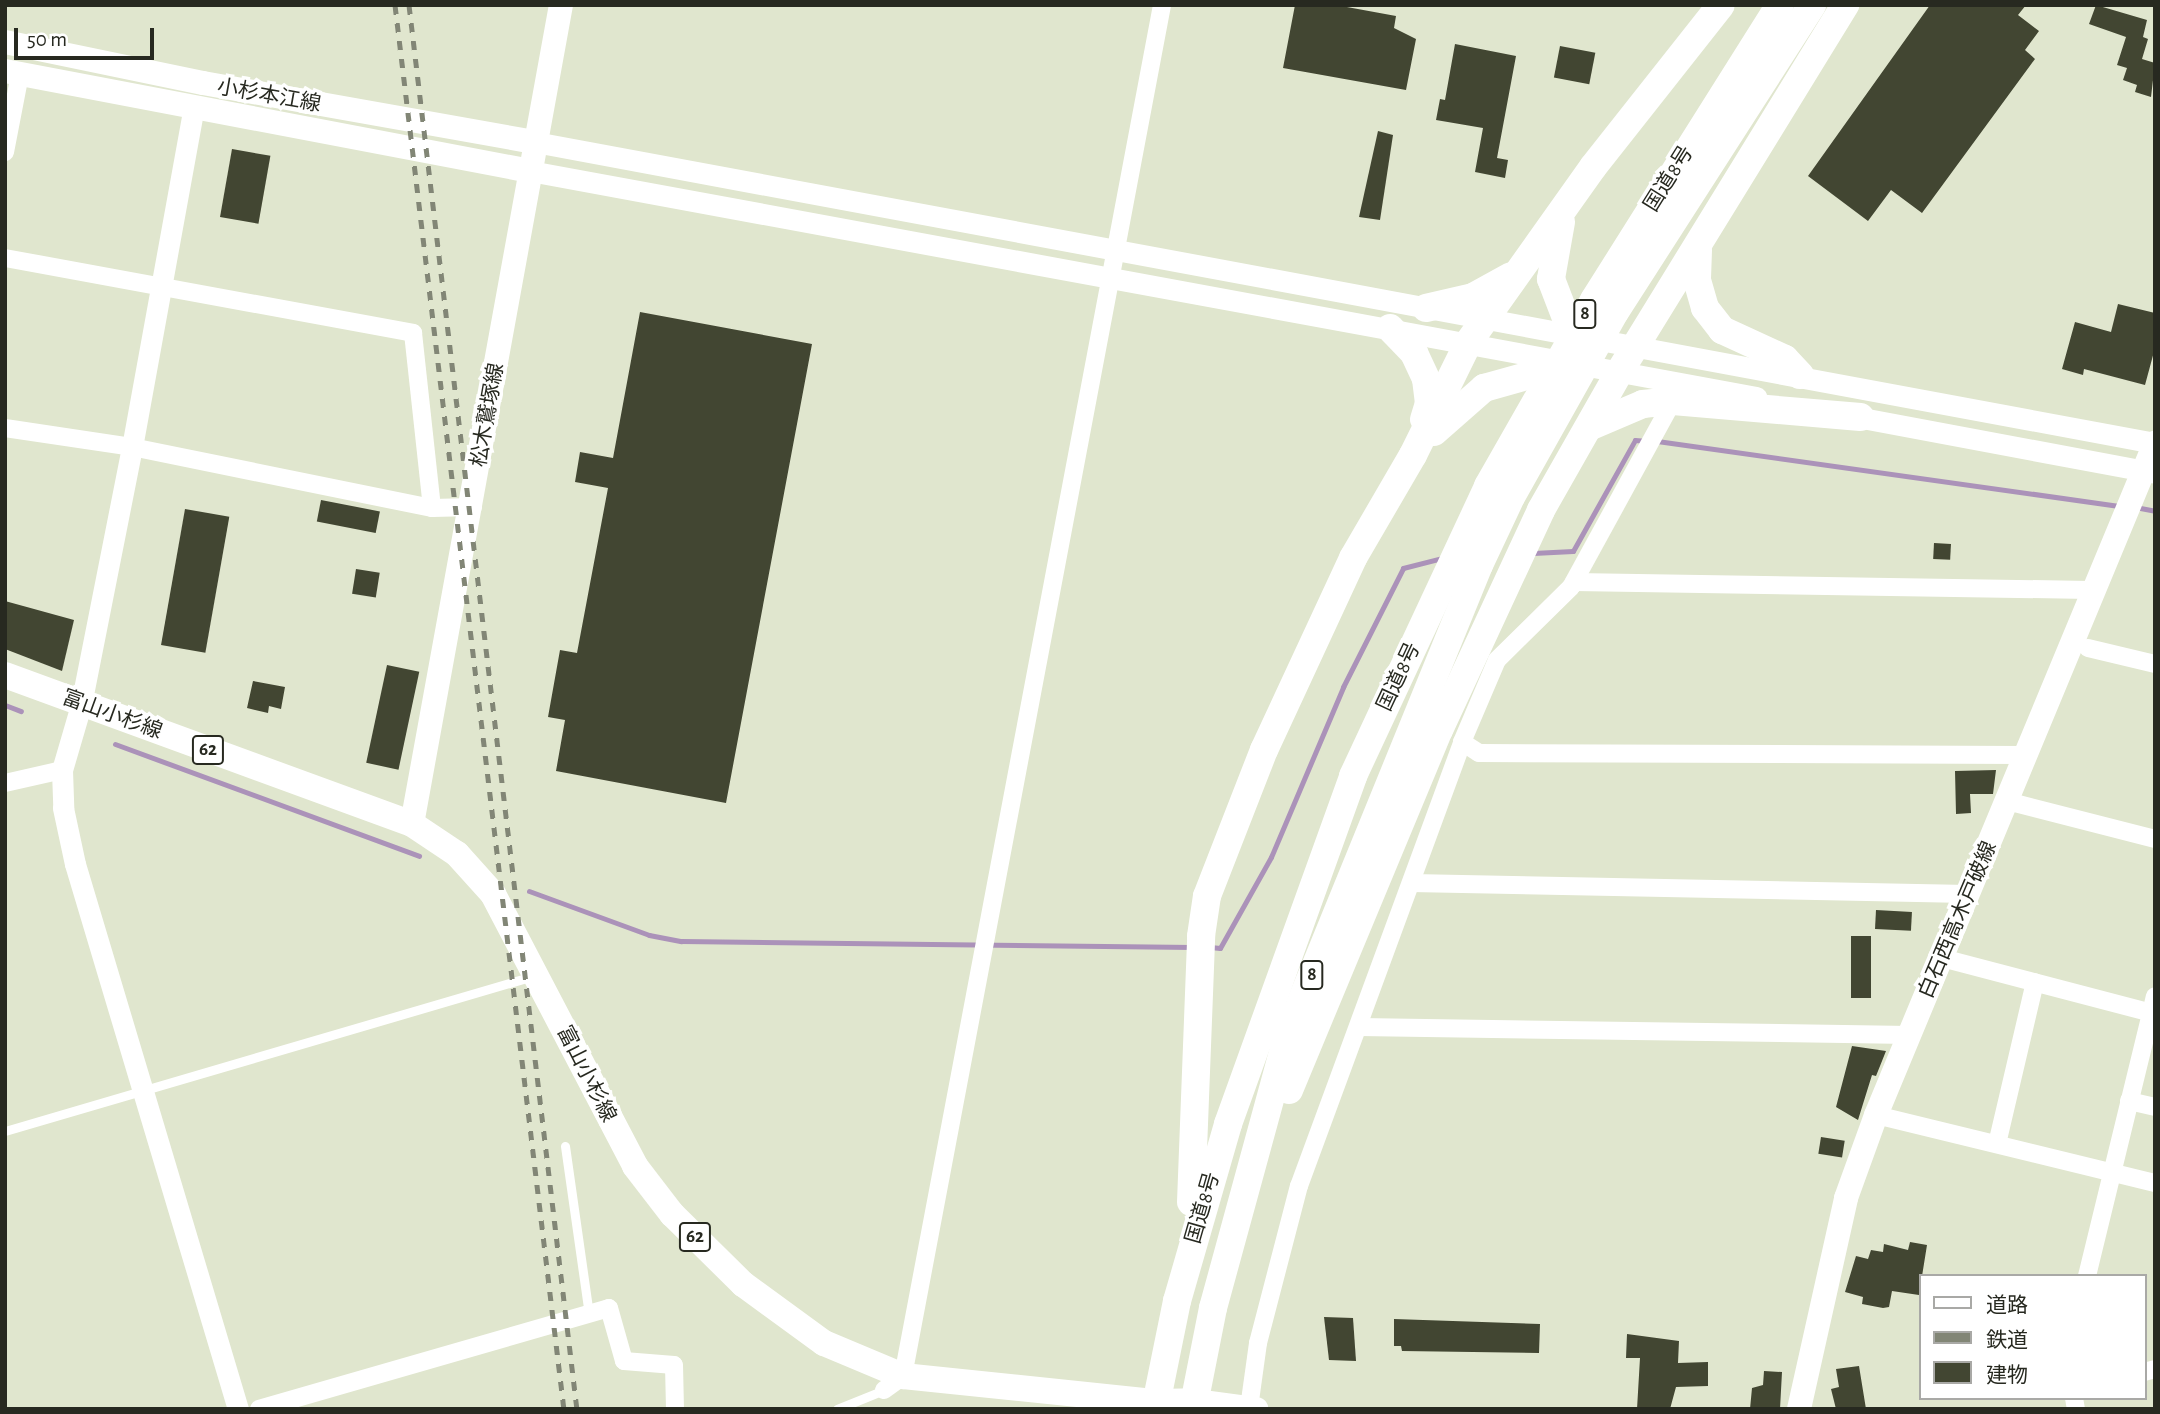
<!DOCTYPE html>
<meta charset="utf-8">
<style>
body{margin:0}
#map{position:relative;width:2160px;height:1414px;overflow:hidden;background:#e0e6ce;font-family:"Alegreya Sans","Noto Sans JP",sans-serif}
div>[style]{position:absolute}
.stream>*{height:5px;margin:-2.5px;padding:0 2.5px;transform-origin:2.5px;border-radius:2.5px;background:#ab92b9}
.building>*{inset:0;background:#424632;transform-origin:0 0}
.service>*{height:9px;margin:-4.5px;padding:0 4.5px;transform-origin:4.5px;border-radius:4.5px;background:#fff}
.minor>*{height:18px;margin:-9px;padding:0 9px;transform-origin:9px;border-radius:9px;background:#fff}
.tertiary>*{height:21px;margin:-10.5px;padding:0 10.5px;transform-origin:10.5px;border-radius:10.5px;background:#fff}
.secondary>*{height:24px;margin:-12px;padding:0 12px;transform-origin:12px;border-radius:12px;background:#fff}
.primary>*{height:26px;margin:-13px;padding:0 13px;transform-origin:13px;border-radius:13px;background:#fff}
.trunk>*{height:28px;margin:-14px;padding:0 14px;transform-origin:14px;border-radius:14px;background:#fff}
.rail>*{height:5px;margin-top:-2.5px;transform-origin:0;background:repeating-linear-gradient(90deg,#828676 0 9px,transparent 0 18px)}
span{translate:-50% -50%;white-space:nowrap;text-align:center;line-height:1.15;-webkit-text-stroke:7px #fff;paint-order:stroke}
.shield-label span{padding:2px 5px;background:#fff;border:2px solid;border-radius:5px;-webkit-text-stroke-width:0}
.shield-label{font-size:19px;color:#272920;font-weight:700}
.street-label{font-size:21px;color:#272920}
.frame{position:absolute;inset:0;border:7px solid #272920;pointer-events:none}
.legend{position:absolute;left:1919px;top:1274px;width:228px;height:126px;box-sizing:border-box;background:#fff;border:2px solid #a9a9a6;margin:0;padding:9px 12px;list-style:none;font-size:21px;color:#272920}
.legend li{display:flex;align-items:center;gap:14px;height:35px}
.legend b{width:35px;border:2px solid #a9a9a6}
.scale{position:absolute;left:14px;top:28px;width:140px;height:32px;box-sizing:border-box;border:4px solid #272920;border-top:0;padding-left:9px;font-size:21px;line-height:24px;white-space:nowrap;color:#272920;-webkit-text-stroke:5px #fff;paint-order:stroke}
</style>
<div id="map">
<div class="stream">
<i style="left:1657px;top:441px;width:470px;rotate:8deg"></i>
<i style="left:2135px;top:507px;width:20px;rotate:11deg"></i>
<i style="left:1533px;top:553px;width:40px;rotate:-2.9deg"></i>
<i style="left:1573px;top:551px;width:127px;rotate:-60.8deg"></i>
<i style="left:1635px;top:440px;width:12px;rotate:5deg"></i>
<i style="left:5px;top:705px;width:17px;rotate:21deg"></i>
<i style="left:115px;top:744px;width:324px;rotate:20.2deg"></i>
<i style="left:529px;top:891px;width:128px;rotate:20.1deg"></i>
<i style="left:649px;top:935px;width:33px;rotate:11deg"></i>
<i style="left:681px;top:941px;width:512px;rotate:0.67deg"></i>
<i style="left:1210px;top:947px;width:10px;rotate:6deg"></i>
<i style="left:1220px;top:948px;width:104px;rotate:-60.7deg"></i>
<i style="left:1271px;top:857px;width:185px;rotate:-67deg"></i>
<i style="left:1343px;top:687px;width:133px;rotate:-63.2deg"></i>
<i style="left:1403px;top:568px;width:44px;rotate:-14.3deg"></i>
</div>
<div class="building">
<i style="clip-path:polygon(1295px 5px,1336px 5px,1396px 16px,1394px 28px,1416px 39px,1406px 90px,1283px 68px)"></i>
<i style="clip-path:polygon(1930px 5px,2026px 5px,2018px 15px,2039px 31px,2025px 50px,2035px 59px,1922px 213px,1891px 190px,1868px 221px,1808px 176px)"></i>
<i style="clip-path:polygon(2096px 5px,2147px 20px,2143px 37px,2148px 39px,2142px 59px,2155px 63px,2151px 97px,2135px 92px,2137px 85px,2123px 80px,2127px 68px,2117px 65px,2126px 37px,2089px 24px)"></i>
<i style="clip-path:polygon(1455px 44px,1516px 56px,1497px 158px,1508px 160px,1505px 178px,1475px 172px,1483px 128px,1436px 120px,1440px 99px,1445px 100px)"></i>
<i style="left:1560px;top:46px;width:36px;height:32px;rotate:11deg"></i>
<i style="clip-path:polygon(1378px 131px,1393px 135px,1380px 220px,1359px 217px)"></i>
<i style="left:232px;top:149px;width:39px;height:69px;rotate:10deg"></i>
<i style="clip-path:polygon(2118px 304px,2155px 313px,2155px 348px,2145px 385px,2084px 369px,2083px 375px,2062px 369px,2075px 322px,2111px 332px)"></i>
<i style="clip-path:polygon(640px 312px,812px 344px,726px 803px,556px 771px,565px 720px,548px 717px,560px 650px,577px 653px,608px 488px,575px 482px,580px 452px,613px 458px)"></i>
<i style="left:321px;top:500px;width:60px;height:22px;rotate:11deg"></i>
<i style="left:185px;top:509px;width:45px;height:138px;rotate:10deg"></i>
<i style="left:1934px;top:543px;width:17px;height:16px;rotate:3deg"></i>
<i style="left:356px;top:569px;width:24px;height:25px;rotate:9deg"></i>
<i style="clip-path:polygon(5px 601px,74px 620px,62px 671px,5px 649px)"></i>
<i style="left:387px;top:665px;width:33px;height:100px;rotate:12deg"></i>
<i style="clip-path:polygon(253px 681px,285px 687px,281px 709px,269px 706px,268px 713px,247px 708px)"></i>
<i style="clip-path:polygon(1996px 770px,1993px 794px,1970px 794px,1971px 813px,1956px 814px,1955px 771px)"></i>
<i style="left:1876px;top:910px;width:36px;height:19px;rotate:3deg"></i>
<i style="left:1851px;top:936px;width:20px;height:62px"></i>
<i style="clip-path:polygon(1852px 1046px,1886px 1051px,1876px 1076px,1872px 1075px,1858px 1120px,1836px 1107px)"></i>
<i style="left:1821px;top:1137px;width:24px;height:17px;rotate:9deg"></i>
<i style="clip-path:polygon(1910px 1242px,1927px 1245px,1919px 1295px,1892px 1291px,1889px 1307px,1883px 1308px,1862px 1304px,1863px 1297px,1845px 1292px,1856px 1256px,1868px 1259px,1871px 1250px,1883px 1252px,1884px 1244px,1908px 1250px)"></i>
<i style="clip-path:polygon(1324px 1317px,1353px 1318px,1356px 1361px,1329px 1360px)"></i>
<i style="clip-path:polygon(1394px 1319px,1540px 1324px,1539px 1353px,1402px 1351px,1401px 1346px,1394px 1346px)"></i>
<i style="clip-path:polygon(1627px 1334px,1679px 1341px,1678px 1363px,1708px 1362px,1708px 1386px,1676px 1387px,1670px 1409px,1637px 1409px,1640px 1358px,1626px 1358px)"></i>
<i style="clip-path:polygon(1859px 1366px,1866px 1409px,1836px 1409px,1831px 1389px,1839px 1387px,1836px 1369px)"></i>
<i style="clip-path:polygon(1764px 1371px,1782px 1372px,1780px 1409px,1750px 1409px,1752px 1388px,1763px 1385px)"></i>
</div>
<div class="service">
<i style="left:5px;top:1131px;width:550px;rotate:-16.36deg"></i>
<i style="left:565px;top:1146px;width:170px;rotate:81.9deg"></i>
<i style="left:837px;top:1409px;width:51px;rotate:-22deg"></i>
</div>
<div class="minor">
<i style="left:5px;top:152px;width:79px;rotate:-79.1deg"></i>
<i style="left:5px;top:258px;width:415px;rotate:10.4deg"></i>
<i style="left:413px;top:333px;width:176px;rotate:83.8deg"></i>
<i style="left:5px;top:428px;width:128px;rotate:8.5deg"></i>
<i style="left:132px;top:447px;width:306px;rotate:11.5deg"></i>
<i style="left:432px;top:508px;width:41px;rotate:-1.4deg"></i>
<i style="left:1574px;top:582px;width:517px;rotate:0.89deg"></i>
<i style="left:2088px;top:648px;width:69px;rotate:13.4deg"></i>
<i style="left:1462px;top:742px;width:20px;rotate:33deg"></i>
<i style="left:1479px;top:753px;width:545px;rotate:0.21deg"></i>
<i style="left:5px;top:783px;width:58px;rotate:-12.8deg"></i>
<i style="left:2007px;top:801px;width:153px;rotate:14.4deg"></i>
<i style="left:1411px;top:883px;width:557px;rotate:1.13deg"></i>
<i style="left:1942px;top:958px;width:216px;rotate:14.7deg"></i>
<i style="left:2151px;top:1013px;width:17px;rotate:-77deg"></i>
<i style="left:1359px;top:1027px;width:551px;rotate:0.83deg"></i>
<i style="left:2129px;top:1101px;width:27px;rotate:13deg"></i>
<i style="left:1876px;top:1115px;width:287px;rotate:13.7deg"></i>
<i style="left:1997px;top:1144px;width:166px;rotate:-76.8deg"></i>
<i style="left:2087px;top:1276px;width:271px;rotate:-76.3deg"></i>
<i style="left:2151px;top:1013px;width:4px;rotate:14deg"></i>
<i style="left:2144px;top:1372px;width:11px;rotate:-15deg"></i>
<i style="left:884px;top:1390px;width:24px;rotate:-36deg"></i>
<i style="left:903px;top:1376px;width:1395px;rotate:-79.3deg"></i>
<i style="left:2074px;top:1398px;width:11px;rotate:80deg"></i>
<i style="left:1249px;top:1408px;width:66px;rotate:-82.1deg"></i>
<i style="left:1258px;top:1343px;width:162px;rotate:-75.4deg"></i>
<i style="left:1299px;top:1186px;width:473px;rotate:-69.8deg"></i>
<i style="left:1462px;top:742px;width:89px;rotate:-66.9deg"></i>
<i style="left:1497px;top:660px;width:104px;rotate:-44.6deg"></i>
<i style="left:1571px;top:587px;width:212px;rotate:-61.3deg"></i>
<i style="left:259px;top:1409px;width:364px;rotate:-16.1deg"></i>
<i style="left:609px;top:1308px;width:55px;rotate:74.2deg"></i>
<i style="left:624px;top:1361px;width:50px;rotate:4.6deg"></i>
<i style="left:674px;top:1365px;width:44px;rotate:88.7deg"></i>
</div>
<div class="tertiary">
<i style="left:194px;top:106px;width:347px;rotate:100.3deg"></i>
<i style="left:132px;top:447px;width:263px;rotate:101.2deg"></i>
<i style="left:81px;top:705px;width:68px;rotate:106.3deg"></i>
<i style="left:62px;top:770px;width:38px;rotate:88deg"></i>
<i style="left:63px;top:808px;width:57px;rotate:77.9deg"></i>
<i style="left:75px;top:864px;width:569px;rotate:73.35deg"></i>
<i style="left:535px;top:142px;width:1648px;rotate:10.53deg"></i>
<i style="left:530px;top:171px;width:1247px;rotate:10.44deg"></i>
<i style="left:1846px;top:415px;width:314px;rotate:10.6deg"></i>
</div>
<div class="secondary">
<i style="left:5px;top:42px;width:202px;rotate:11.7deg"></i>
<i style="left:203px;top:83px;width:337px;rotate:10.1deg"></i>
<i style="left:5px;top:71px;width:534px;rotate:10.78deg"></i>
<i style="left:412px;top:824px;width:832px;rotate:-79.69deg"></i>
<i style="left:1195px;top:1401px;width:62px;rotate:7.5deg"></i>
<i style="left:1799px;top:1409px;width:216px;rotate:-77.4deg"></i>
<i style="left:1846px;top:1198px;width:88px;rotate:-70.1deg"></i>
<i style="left:1876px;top:1115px;width:728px;rotate:-67.45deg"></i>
</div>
<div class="primary">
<i style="left:5px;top:675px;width:433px;rotate:20.1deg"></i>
<i style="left:412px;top:824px;width:54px;rotate:33.7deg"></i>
<i style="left:457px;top:854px;width:54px;rotate:48deg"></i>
<i style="left:493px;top:894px;width:307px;rotate:62.4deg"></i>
<i style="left:635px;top:1166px;width:61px;rotate:52.4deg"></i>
<i style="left:672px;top:1214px;width:100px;rotate:44.6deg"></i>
<i style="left:743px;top:1284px;width:100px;rotate:36.1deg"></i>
<i style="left:824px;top:1343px;width:86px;rotate:22.7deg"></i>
<i style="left:903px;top:1376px;width:254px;rotate:5.9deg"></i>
<i style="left:1156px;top:1402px;width:39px;rotate:-1deg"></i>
</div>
<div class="trunk">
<i style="left:1561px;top:222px;width:58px;rotate:100deg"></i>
<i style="left:1551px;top:279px;width:56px;rotate:69deg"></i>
<i style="left:1571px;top:331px;width:20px;rotate:37deg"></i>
<i style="left:1698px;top:250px;width:30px;rotate:92deg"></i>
<i style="left:1697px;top:280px;width:29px;rotate:74deg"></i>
<i style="left:1705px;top:308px;width:28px;rotate:52deg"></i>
<i style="left:1722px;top:330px;width:69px;rotate:24.7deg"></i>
<i style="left:1785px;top:359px;width:22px;rotate:47deg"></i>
<i style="left:1426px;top:308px;width:48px;rotate:-13.2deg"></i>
<i style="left:1473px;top:297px;width:43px;rotate:-28.9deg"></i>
<i style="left:1390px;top:328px;width:35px;rotate:46deg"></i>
<i style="left:1414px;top:353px;width:29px;rotate:65deg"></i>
<i style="left:1426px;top:379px;width:24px;rotate:83deg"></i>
<i style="left:1429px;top:403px;width:17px;rotate:107deg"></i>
<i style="left:1591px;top:426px;width:56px;rotate:-22.9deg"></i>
<i style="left:1643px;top:404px;width:30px;rotate:-6deg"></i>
<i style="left:1673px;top:401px;width:188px;rotate:4.9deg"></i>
<i style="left:1434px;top:432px;width:67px;rotate:-41.3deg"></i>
<i style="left:1484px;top:388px;width:85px;rotate:-15.7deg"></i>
<i style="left:1289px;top:1090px;width:390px;rotate:-67.4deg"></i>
<i style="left:1439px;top:730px;width:242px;rotate:-65.1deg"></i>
<i style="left:1541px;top:510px;width:160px;rotate:-60.4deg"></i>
<i style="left:1620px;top:371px;width:430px;rotate:-58.4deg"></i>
<i style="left:1191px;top:1202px;width:266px;rotate:-87.8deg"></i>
<i style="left:1201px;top:936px;width:40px;rotate:-81.5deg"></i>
<i style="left:1207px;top:896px;width:157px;rotate:-68.7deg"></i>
<i style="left:1264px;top:750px;width:212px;rotate:-65.1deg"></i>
<i style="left:1353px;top:558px;width:119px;rotate:-59.8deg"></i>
<i style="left:1413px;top:455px;width:125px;rotate:-63.8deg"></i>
<i style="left:1468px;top:343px;width:216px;rotate:-54.6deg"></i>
<i style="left:1593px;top:167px;width:206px;rotate:-51.7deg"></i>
<i style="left:1155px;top:1409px;width:110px;rotate:-78.5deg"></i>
<i style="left:1177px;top:1301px;width:184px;rotate:-73.9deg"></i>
<i style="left:1228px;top:1124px;width:370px;rotate:-70.2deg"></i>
<i style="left:1353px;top:776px;width:320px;rotate:-65deg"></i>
<i style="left:1488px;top:486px;width:214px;rotate:-60.3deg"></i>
<i style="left:1594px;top:300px;width:349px;rotate:-57.8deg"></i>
<i style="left:1193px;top:1409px;width:103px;rotate:-78.8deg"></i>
<i style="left:1213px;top:1308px;width:287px;rotate:-74.7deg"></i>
<i style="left:1289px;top:1031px;width:503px;rotate:-67.82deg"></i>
<i style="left:1479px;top:565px;width:75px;rotate:-64.8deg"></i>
<i style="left:1511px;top:497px;width:212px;rotate:-60.7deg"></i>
<i style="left:1615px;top:312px;width:365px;rotate:-57.3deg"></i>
</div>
<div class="rail">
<i style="left:395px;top:5px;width:1414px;rotate:83.14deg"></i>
<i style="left:409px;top:5px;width:1414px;rotate:83.18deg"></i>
</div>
<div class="shield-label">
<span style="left:1585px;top:314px">8</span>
<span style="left:208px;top:750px">62</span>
<span style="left:1312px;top:975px">8</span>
<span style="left:695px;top:1237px">62</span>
</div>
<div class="street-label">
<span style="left:269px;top:96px;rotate:10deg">小杉本江線</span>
<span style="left:1669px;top:179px;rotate:-58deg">国道8号</span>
<span style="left:488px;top:415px;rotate:-80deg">松木鷲塚線</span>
<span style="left:1399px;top:677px;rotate:-65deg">国道8号</span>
<span style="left:112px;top:715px;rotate:20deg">富山小杉線</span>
<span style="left:1958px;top:920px;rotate:-67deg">白石西高木戸破線</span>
<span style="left:586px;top:1074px;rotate:63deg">富山小杉線</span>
<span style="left:1203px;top:1208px;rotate:-74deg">国道8号</span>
</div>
<div class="frame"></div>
<ul class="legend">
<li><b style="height:9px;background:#fff"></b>道路</li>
<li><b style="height:9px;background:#828676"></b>鉄道</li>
<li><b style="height:19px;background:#424632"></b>建物</li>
</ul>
<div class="scale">50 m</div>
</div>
